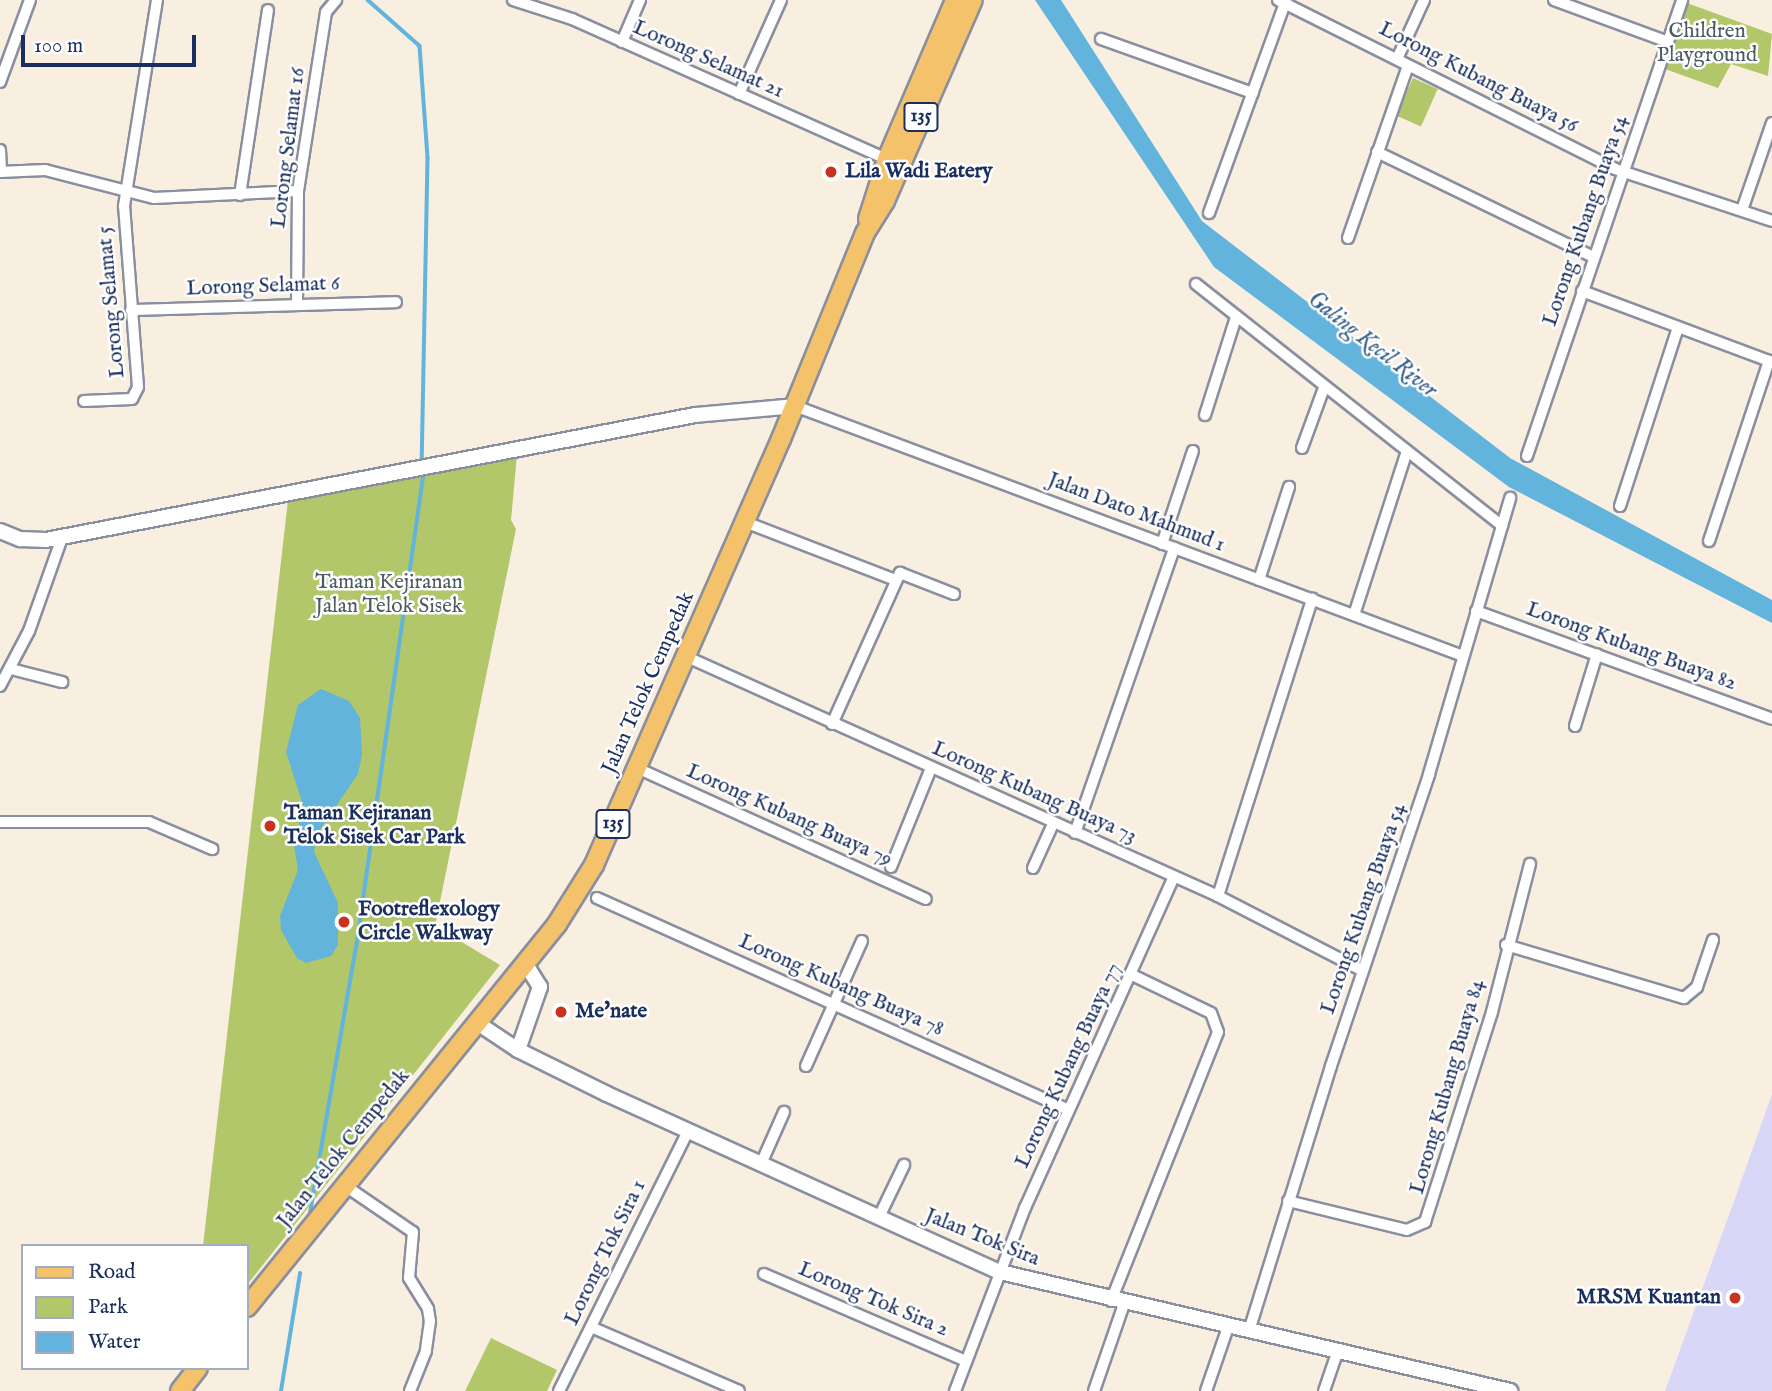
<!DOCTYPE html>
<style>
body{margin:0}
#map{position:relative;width:1772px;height:1391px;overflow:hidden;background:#f9efe0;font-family:"IM FELL English",serif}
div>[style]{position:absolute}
.built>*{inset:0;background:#d8d7f8}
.green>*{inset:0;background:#b2c66a;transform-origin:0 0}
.water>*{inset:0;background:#62b4dd}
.stream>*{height:3.5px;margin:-1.75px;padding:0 1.75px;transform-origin:1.75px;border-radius:1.75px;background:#62b4dd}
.roads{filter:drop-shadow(2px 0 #8a8f9f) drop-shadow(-2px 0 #8a8f9f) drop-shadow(0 2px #8a8f9f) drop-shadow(0 -2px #8a8f9f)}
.minor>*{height:10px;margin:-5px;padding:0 5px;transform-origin:5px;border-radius:5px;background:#fff}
.tertiary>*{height:14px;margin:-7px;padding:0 7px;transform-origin:7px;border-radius:7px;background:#fff}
.primary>*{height:18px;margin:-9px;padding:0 9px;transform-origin:9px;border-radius:9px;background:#f4c26a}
.dots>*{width:19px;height:19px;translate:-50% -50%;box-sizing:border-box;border:4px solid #fff;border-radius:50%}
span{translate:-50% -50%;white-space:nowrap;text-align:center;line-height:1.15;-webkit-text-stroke:5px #fff;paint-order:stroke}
.shield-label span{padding:2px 5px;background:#fff;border:2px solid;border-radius:5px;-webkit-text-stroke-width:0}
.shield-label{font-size:19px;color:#1b2f5e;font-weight:700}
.park-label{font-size:21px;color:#485c62}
.street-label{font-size:21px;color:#1b2f5e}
.poi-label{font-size:21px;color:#1b2f5e;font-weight:700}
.left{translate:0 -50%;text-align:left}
.right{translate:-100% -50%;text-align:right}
.water-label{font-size:23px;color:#345e8a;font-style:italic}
.legend{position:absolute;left:21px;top:1244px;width:228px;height:126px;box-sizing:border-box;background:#fff;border:2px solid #a4acbf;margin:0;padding:9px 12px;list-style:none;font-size:21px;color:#1b2f5e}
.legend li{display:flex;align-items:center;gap:14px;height:35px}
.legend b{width:35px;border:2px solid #a4acbf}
.scale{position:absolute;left:21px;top:35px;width:175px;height:32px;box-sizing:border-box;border:4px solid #1b2f5e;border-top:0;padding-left:9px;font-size:21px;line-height:24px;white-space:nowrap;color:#1b2f5e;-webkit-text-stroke:5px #fff;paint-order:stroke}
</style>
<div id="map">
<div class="built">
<i style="clip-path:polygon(1772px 1094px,1772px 1391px,1665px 1391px,1733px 1204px)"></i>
</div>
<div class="green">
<i style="clip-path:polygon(1687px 3px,1772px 34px,1768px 76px,1731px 64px,1718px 88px,1665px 69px)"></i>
<i style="left:1413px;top:78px;width:27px;height:41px;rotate:24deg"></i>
<i style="clip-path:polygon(517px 455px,511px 520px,516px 529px,435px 926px,500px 965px,247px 1285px,247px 1246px,203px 1246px,288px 500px)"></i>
<i style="clip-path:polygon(491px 1338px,557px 1370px,547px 1391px,465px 1391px)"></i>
</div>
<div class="water">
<i style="clip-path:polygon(1035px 0,1061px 0,1202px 221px,1510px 458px,1772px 600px,1772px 623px,1509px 487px,1214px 267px)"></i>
<i style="clip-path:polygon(321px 689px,349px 701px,360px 718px,362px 755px,358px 774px,317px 834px,314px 852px,338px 903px,338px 945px,331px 956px,306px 963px,297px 958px,281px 930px,280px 916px,298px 870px,294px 845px,303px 805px,286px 752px,298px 705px)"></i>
</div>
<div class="stream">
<i style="left:368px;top:0;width:69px;rotate:41.5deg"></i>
<i style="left:420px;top:46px;width:112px;rotate:85.9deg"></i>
<i style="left:428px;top:158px;width:303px;rotate:91.1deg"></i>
<i style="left:310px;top:1213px;width:269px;rotate:-80.2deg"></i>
<i style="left:356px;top:948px;width:477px;rotate:-81.9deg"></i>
<i style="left:281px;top:1391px;width:119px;rotate:-80.8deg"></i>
</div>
<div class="roads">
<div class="minor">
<i style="left:513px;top:0;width:62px;rotate:17.9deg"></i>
<i style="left:572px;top:19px;width:345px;rotate:24deg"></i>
<i style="left:1278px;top:0;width:377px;rotate:26.6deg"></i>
<i style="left:1615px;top:169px;width:165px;rotate:18.3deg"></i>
<i style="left:1554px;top:0;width:121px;rotate:20.2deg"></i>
<i style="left:1101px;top:39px;width:161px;rotate:19.6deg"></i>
<i style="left:622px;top:42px;width:46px;rotate:-66.8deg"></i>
<i style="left:1397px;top:59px;width:65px;rotate:-65.4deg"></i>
<i style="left:0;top:82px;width:87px;rotate:-69.9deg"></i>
<i style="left:739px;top:94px;width:103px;rotate:-65.9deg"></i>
<i style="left:0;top:150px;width:22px;rotate:87deg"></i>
<i style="left:1377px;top:152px;width:240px;rotate:25.9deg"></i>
<i style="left:0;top:172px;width:45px;rotate:-2.5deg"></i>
<i style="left:45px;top:170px;width:113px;rotate:14.4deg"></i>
<i style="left:154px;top:198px;width:144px;rotate:-2.8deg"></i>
<i style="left:240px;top:195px;width:187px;rotate:-81.4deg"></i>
<i style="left:1742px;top:210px;width:92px;rotate:-71deg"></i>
<i style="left:1209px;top:213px;width:226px;rotate:-70.1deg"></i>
<i style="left:1348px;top:238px;width:182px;rotate:-70.8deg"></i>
<i style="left:1196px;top:284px;width:390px;rotate:38.3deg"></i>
<i style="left:1582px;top:291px;width:203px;rotate:20.5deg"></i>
<i style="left:297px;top:305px;width:114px;rotate:-89.5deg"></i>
<i style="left:298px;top:191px;width:181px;rotate:-81.1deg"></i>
<i style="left:326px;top:12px;width:16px;rotate:-50deg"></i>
<i style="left:131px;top:310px;width:265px;rotate:-1.7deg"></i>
<i style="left:84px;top:401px;width:48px;rotate:-2.4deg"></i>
<i style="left:132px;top:399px;width:13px;rotate:-63deg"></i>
<i style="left:138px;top:387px;width:182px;rotate:-94.4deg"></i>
<i style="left:124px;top:206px;width:208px;rotate:-80.9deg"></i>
<i style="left:795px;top:406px;width:713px;rotate:20.52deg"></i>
<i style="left:1205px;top:415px;width:103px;rotate:-72.4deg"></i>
<i style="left:1302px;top:448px;width:64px;rotate:-69.9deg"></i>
<i style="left:1527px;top:456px;width:482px;rotate:-71.2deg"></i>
<i style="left:1620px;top:506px;width:187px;rotate:-72deg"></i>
<i style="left:745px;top:522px;width:161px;rotate:21.1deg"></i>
<i style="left:1709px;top:541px;width:190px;rotate:-71.6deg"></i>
<i style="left:1162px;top:544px;width:98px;rotate:-71.6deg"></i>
<i style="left:1259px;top:580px;width:98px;rotate:-72.1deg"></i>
<i style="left:1476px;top:611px;width:315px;rotate:20deg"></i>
<i style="left:1354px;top:615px;width:169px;rotate:-72.1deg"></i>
<i style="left:685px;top:656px;width:585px;rotate:24.24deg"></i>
<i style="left:1218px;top:896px;width:163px;rotate:27.3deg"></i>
<i style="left:11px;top:669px;width:53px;rotate:14.3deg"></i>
<i style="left:0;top:686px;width:62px;rotate:-62.2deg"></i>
<i style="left:29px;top:631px;width:99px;rotate:-70.5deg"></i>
<i style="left:832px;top:724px;width:166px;rotate:-65.8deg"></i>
<i style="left:900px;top:573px;width:58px;rotate:21.3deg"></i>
<i style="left:1575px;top:726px;width:75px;rotate:-73deg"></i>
<i style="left:637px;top:768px;width:317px;rotate:24.4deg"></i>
<i style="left:0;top:822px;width:149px"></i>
<i style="left:149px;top:822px;width:69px;rotate:23.2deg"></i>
<i style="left:1075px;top:833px;width:302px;rotate:-70.8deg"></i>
<i style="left:891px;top:867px;width:107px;rotate:-68deg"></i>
<i style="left:1033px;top:868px;width:48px;rotate:-65.6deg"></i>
<i style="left:1218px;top:896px;width:312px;rotate:-72.4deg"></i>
<i style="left:597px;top:898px;width:517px;rotate:24.19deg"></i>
<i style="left:1506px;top:945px;width:186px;rotate:16.6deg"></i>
<i style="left:1684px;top:998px;width:17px;rotate:-40deg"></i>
<i style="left:1697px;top:987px;width:50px;rotate:-71.2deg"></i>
<i style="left:806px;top:1066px;width:137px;rotate:-65.9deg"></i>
<i style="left:761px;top:1164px;width:57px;rotate:-66.1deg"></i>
<i style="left:344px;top:1185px;width:83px;rotate:34.3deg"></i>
<i style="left:413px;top:1232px;width:46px;rotate:95deg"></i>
<i style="left:409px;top:1278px;width:36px;rotate:58deg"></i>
<i style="left:428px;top:1309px;width:12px;rotate:81deg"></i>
<i style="left:430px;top:1321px;width:30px;rotate:98deg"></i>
<i style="left:426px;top:1351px;width:43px;rotate:111.8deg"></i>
<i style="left:1288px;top:1201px;width:122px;rotate:13.7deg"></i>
<i style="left:1407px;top:1230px;width:20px;rotate:-24deg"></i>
<i style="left:1425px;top:1222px;width:220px;rotate:-72.3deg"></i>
<i style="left:1492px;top:1012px;width:153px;rotate:-75.6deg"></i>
<i style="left:879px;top:1217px;width:58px;rotate:-64.3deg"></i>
<i style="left:764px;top:1274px;width:220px;rotate:23.3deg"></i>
<i style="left:1111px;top:1301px;width:289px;rotate:-68.3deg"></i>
<i style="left:1218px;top:1032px;width:20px;rotate:-110deg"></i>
<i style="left:1211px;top:1013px;width:88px;rotate:-154.3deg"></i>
<i style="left:591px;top:1327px;width:161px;rotate:23.4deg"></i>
<i style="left:1249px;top:1331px;width:277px;rotate:-72.8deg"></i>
<i style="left:1331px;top:1066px;width:308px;rotate:-71.4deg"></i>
<i style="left:1429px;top:774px;width:288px;rotate:-73.6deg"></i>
<i style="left:559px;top:1391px;width:290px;rotate:-63.6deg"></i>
<i style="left:955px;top:1391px;width:196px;rotate:-69.1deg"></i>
<i style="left:1025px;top:1208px;width:363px;rotate:-65.8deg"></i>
<i style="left:1094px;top:1391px;width:92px;rotate:-71deg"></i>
<i style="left:1206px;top:1391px;width:68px;rotate:-71deg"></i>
<i style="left:1324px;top:1391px;width:43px;rotate:-71.1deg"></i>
</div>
<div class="tertiary">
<i style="left:0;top:531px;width:22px;rotate:22deg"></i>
<i style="left:20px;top:539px;width:26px;rotate:2deg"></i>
<i style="left:46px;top:540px;width:661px;rotate:-10.9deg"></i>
<i style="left:695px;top:415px;width:100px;rotate:-5.1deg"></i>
<i style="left:476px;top:1022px;width:50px;rotate:33.7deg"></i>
<i style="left:518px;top:1050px;width:99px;rotate:26.3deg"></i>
<i style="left:607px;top:1094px;width:431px;rotate:24.4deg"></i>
<i style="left:1000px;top:1272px;width:524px;rotate:13.13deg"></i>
<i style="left:518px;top:1050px;width:67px;rotate:-70.8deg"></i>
<i style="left:540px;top:987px;width:28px;rotate:-122deg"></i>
</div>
<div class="primary">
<i style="left:868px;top:219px;width:63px;rotate:-72.4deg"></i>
<i style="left:887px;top:159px;width:173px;rotate:-66.8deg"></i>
<i style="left:247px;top:1307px;width:493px;rotate:-51deg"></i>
<i style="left:557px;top:924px;width:70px;rotate:-57.9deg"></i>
<i style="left:594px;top:865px;width:465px;rotate:-66.3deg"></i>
<i style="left:781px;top:439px;width:222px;rotate:-67.8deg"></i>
<i style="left:865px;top:233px;width:38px;rotate:-58deg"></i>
<i style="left:885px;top:201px;width:219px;rotate:-66.4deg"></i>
<i style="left:180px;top:1391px;width:29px;rotate:-52deg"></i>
</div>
</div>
<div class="dots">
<i style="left:831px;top:172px;background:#c8321e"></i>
<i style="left:270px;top:826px;background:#c8321e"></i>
<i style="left:344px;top:922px;background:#c8321e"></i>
<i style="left:561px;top:1012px;background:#c8321e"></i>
<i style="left:1735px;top:1298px;background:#c8321e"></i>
</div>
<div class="shield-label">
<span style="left:921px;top:117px">135</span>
<span style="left:613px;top:824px">135</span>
</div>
<div class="park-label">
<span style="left:1707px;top:44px">Children<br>Playground</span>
<span style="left:389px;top:595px">Taman Kejiranan<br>Jalan Telok Sisek</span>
</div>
<div class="street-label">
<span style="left:708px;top:60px;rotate:24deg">Lorong Selamat 21</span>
<span style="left:1478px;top:78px;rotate:27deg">Lorong Kubang Buaya 56</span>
<span style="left:289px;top:148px;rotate:-83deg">Lorong Selamat 16</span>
<span style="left:1586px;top:221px;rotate:-71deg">Lorong Kubang Buaya 54</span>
<span style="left:263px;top:287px;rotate:-2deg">Lorong Selamat 6</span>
<span style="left:112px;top:302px;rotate:-95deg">Lorong Selamat 5</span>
<span style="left:1136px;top:513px;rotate:21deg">Jalan Dato Mahmud 1</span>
<span style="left:1631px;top:647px;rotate:20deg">Lorong Kubang Buaya 82</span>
<span style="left:649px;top:683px;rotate:-66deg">Jalan Telok Cempedak</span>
<span style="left:1034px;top:793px;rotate:24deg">Lorong Kubang Buaya 73</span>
<span style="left:789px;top:816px;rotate:24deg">Lorong Kubang Buaya 79</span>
<span style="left:1364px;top:909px;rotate:-71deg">Lorong Kubang Buaya 54</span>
<span style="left:841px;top:986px;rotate:24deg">Lorong Kubang Buaya 78</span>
<span style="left:1069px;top:1066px;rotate:-65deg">Lorong Kubang Buaya 77</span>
<span style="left:1448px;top:1087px;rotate:-74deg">Lorong Kubang Buaya 84</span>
<span style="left:344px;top:1149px;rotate:-51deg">Jalan Telok Cempedak</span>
<span style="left:982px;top:1238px;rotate:22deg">Jalan Tok Sira</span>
<span style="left:606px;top:1253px;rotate:-64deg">Lorong Tok Sira 1</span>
<span style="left:873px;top:1300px;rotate:23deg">Lorong Tok Sira 2</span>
</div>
<div class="poi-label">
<span class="left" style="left:845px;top:172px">Lila Wadi Eatery</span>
<span class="left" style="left:284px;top:826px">Taman Kejiranan<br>Telok Sisek Car Park</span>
<span class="left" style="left:358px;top:922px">Footreflexology<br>Circle Walkway</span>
<span class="left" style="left:575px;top:1012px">Me'nate</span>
<span class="right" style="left:1721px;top:1298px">MRSM Kuantan</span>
</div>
<div class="water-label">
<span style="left:1372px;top:345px;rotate:38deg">Galing Kecil River</span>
</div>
<ul class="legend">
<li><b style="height:9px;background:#f4c26a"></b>Road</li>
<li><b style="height:19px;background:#b2c66a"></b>Park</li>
<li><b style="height:19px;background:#62b4dd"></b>Water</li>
</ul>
<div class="scale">100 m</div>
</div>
